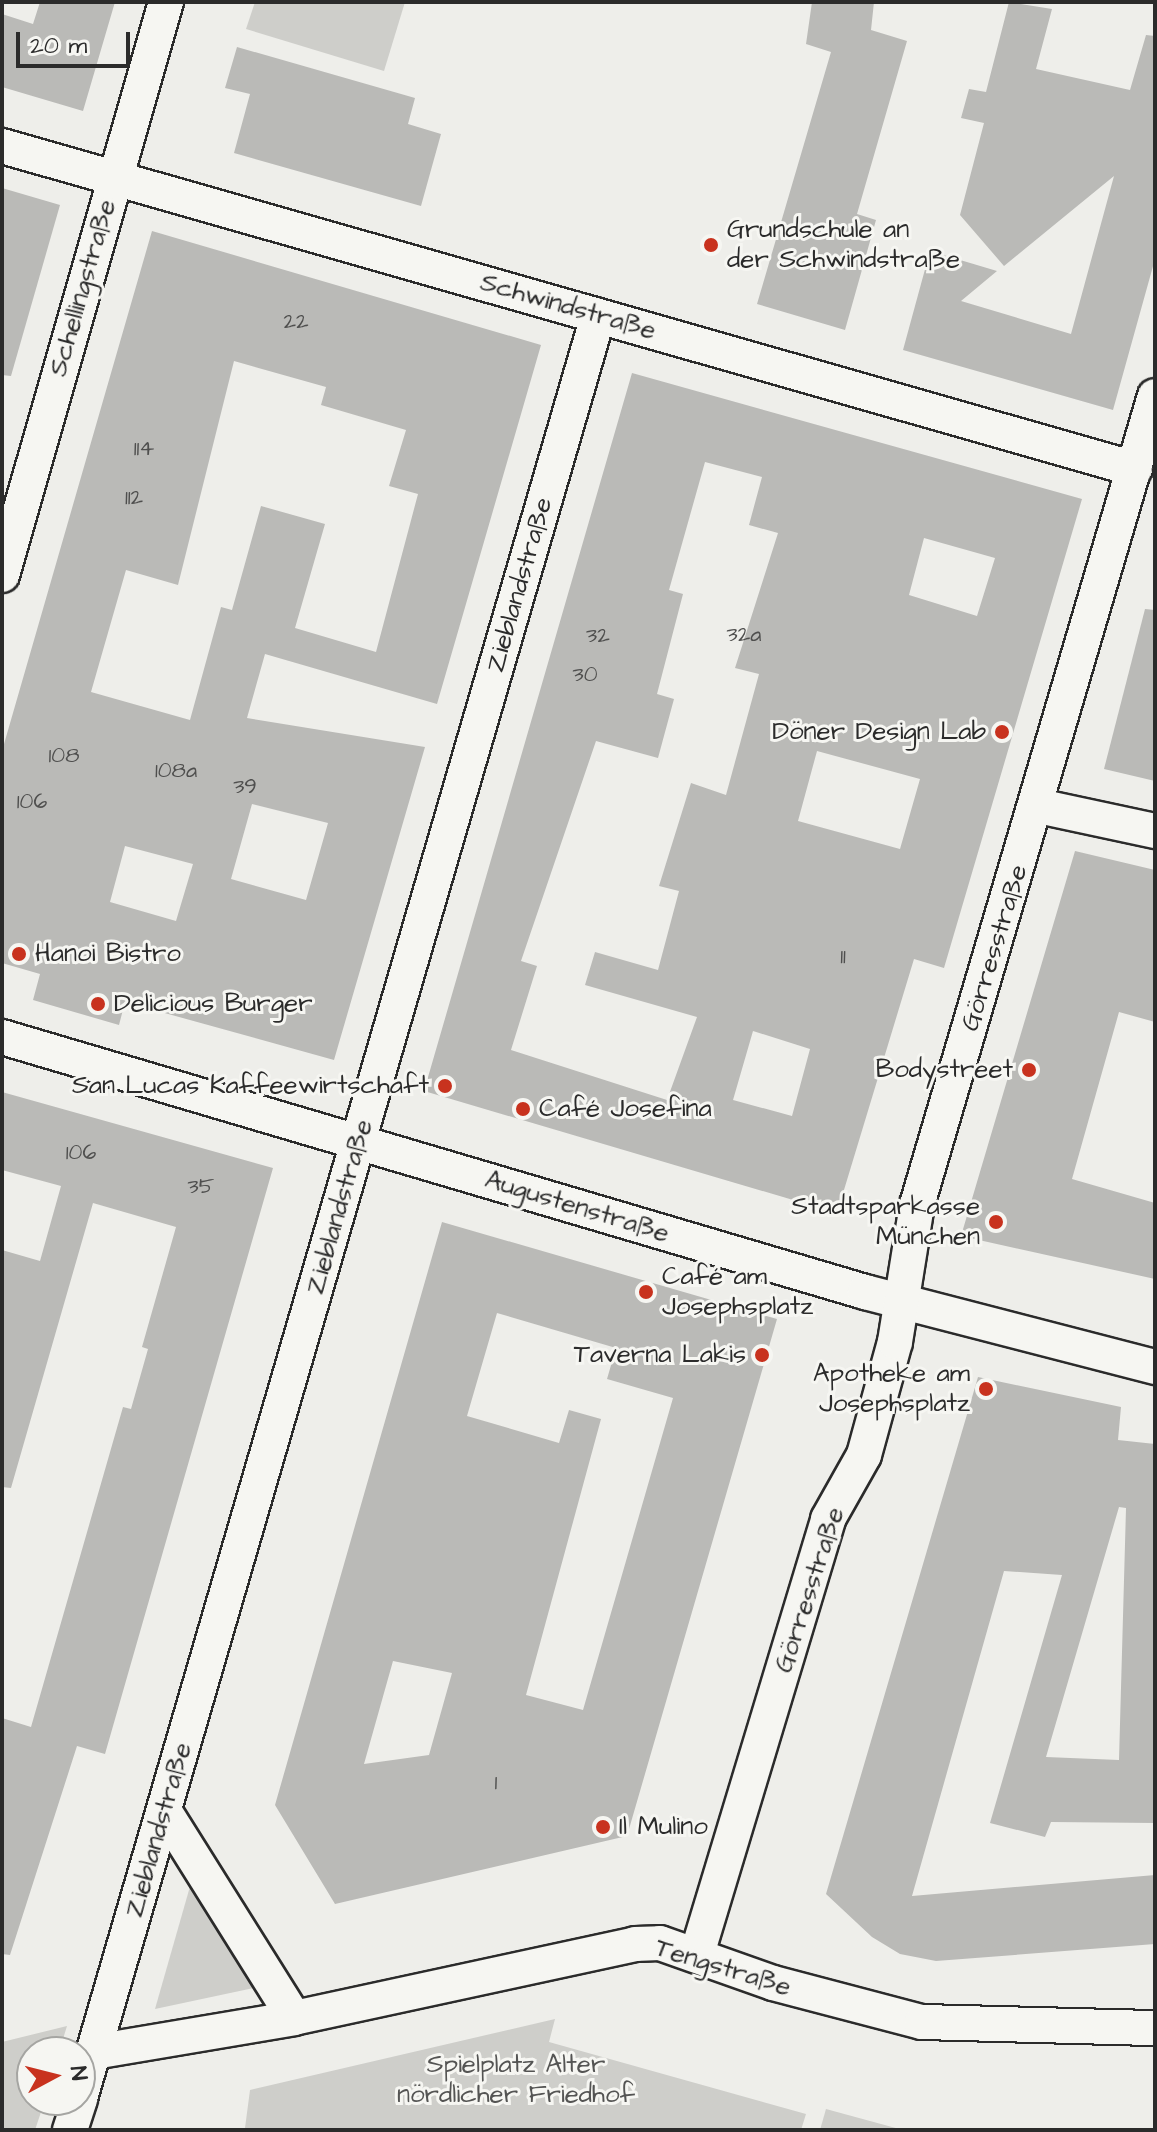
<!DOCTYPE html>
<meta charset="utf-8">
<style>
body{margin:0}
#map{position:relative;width:1157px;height:2132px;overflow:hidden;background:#eeeeea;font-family:"Architects Daughter",sans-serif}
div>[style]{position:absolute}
.green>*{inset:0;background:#cececa}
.building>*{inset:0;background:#babab7}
.roads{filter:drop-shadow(2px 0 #2b2b2b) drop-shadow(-2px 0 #2b2b2b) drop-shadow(0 2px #2b2b2b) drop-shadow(0 -2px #2b2b2b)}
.minor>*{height:34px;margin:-17px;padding:0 17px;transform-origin:17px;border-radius:17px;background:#f6f6f2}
.dots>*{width:22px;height:22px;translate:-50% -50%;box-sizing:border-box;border:4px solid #f6f6f2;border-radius:50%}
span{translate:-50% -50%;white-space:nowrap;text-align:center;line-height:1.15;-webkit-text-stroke:6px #f6f6f2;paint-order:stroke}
.number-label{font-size:22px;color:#4f4f4e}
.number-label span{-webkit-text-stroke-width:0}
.poi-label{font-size:26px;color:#2b2b2b}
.left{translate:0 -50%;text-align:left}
.right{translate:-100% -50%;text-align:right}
.street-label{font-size:26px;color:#2b2b2b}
.park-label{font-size:26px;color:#545453}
.frame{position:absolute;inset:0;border:4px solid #2b2b2b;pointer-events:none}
.north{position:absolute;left:16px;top:2036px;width:80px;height:80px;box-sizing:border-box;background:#f6f6f2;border:2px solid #a5a5a2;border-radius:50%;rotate:83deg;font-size:22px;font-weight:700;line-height:32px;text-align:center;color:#2b2b2b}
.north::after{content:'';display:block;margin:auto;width:28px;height:36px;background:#c8321e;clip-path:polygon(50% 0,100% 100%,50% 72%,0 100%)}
.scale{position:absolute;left:16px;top:32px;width:114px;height:36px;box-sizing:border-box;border:4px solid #2b2b2b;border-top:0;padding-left:10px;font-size:24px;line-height:28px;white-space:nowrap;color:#2b2b2b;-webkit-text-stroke:6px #f6f6f2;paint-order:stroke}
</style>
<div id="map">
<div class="green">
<i style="clip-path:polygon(255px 2px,405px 2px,384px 71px,246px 29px)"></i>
<i style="clip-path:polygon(193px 1876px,258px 1987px,155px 2009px)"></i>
<i style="clip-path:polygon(555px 2019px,549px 2042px,806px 2114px,801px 2130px,245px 2128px,250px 2090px)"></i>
<i style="clip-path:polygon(67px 2026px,59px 2052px,32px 2052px,32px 2100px,45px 2100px,35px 2130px,2px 2130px,2px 2042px)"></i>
<i style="clip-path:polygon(826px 2109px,903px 2130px,820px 2130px)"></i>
</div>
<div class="building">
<i style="clip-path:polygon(40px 2px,115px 2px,83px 111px,2px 87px,2px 14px,33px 24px)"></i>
<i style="clip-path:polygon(812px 2px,874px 2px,871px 30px,907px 41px,857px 214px,876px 220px,845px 330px,757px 304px,831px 52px,806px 44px)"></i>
<i style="clip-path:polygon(1009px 2px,1052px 9px,1036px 69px,1130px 90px,1146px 35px,1155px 36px,1155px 259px,1113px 410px,903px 350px,930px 251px,997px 271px,961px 301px,1071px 334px,1114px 176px,1004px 266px,960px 215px,984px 123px,961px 118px,969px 89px,986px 92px)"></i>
<i style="clip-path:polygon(237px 47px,415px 98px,408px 124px,441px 134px,421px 206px,234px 153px,250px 94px,225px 88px)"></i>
<i style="clip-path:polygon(2px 188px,60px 205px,11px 376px,2px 375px)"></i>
<i style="clip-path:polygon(evenodd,152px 231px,541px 345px,437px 704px,265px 654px,247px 718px,425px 747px,334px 1060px,125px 1002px,119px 1025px,33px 1000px,40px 974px,2px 963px,2px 751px,152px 231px,234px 361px,326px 387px,321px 405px,406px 430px,389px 486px,418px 494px,376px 652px,295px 628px,325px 524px,261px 506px,232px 610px,221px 607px,190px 720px,91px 692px,126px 570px,178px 585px,234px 361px,152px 231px,252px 804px,328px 823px,306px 900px,231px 879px,252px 804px,152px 231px,125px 846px,193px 864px,176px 921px,110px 902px,125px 846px)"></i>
<i style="clip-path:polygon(evenodd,632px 373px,1082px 499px,944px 968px,914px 959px,837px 1213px,424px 1091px,632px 373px,705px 462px,762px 477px,749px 525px,778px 533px,735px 668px,759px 674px,726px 795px,691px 783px,659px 886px,679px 891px,658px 970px,595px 952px,585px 985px,697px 1017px,667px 1100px,511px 1050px,537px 966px,521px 961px,596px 741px,658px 758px,674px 699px,657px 694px,683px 594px,669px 590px,705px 462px,632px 373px,924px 538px,995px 558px,977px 616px,909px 595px,924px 538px,632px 373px,817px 751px,920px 779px,900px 849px,798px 821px,817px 751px,632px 373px,753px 1031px,810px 1049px,792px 1116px,733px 1100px,753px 1031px)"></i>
<i style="clip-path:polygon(1145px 609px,1155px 610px,1155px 781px,1104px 769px)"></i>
<i style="clip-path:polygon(1075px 851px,1155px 870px,1155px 1022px,1119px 1012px,1072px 1179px,1155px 1203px,1155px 1279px,961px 1236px)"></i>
<i style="clip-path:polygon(2px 1092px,273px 1168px,105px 1754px,77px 1746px,10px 1955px,2px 1954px,2px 1718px,31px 1727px,123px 1407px,131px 1409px,148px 1349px,142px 1347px,176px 1227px,93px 1203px,11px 1488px,2px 1487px,2px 1250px,40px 1261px,61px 1186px,2px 1170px)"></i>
<i style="clip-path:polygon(evenodd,442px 1222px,777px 1319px,627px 1836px,335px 1904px,275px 1805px,442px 1222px,497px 1313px,616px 1348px,607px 1379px,673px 1398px,583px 1710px,526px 1695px,601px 1419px,569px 1410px,559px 1443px,467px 1416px,497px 1313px,442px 1222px,393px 1661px,452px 1673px,429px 1755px,364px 1764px,393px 1661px)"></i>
<i style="clip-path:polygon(evenodd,978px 1377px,1121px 1407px,1118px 1440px,1155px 1444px,1155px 1823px,1051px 1822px,1045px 1837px,990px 1823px,1062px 1575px,1004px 1571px,912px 1896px,1155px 1875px,1155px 1944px,936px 1961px,900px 1954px,872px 1937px,826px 1894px,978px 1377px,1119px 1507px,1126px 1508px,1119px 1760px,1046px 1757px,1119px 1507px)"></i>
</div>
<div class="roads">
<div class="minor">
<i style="left:2px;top:146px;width:1178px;rotate:15.91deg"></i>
<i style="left:2px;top:575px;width:596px;rotate:-74.03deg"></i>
<i style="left:1038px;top:806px;width:120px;rotate:12.1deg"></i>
<i style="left:2px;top:1037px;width:900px;rotate:16.46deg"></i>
<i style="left:865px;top:1292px;width:300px;rotate:14.5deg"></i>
<i style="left:165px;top:1812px;width:243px;rotate:57.9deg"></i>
<i style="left:697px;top:1954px;width:454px;rotate:-73.2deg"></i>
<i style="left:828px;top:1519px;width:73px;rotate:-60.6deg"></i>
<i style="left:864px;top:1455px;width:117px;rotate:-74.7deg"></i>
<i style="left:895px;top:1342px;width:139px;rotate:-80.9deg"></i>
<i style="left:917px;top:1205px;width:843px;rotate:-73.61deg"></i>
<i style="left:94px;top:2052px;width:203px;rotate:-9.6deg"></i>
<i style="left:294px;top:2018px;width:349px;rotate:-12.2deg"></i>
<i style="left:635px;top:1944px;width:25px;rotate:-2deg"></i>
<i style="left:660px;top:1943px;width:120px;rotate:19.5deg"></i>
<i style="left:773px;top:1983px;width:154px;rotate:14.7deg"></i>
<i style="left:922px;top:2022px;width:233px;rotate:1.5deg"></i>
<i style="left:80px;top:2098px;width:1856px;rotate:-73.79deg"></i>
<i style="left:70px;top:2130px;width:32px;rotate:-72deg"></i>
</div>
</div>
<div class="dots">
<i style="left:711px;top:245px;background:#c8321e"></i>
<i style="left:1002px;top:732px;background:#c8321e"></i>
<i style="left:19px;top:954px;background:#c8321e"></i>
<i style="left:98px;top:1004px;background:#c8321e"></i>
<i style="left:1029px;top:1070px;background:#c8321e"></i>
<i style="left:445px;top:1086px;background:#c8321e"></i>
<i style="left:523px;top:1109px;background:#c8321e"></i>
<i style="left:996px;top:1222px;background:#c8321e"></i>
<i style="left:646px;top:1292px;background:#c8321e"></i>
<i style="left:762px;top:1355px;background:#c8321e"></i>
<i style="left:986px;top:1389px;background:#c8321e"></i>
<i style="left:603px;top:1827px;background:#c8321e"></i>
</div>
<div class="number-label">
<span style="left:296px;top:322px">22</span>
<span style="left:144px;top:449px">114</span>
<span style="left:134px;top:498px">112</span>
<span style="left:744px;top:635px">32a</span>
<span style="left:598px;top:636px">32</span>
<span style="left:585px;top:675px">30</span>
<span style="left:64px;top:756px">108</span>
<span style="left:176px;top:771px">108a</span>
<span style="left:245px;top:787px">39</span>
<span style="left:32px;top:802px">106</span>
<span style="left:843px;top:957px">11</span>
<span style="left:81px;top:1153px">106</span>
<span style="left:201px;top:1187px">35</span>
<span style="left:496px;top:1783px">1</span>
</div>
<div class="poi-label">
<span class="left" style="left:727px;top:245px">Grundschule an<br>der Schwindstraße</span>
<span class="right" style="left:986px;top:732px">Döner Design Lab</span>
<span class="left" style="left:35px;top:954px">Hanoi Bistro</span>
<span class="left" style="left:114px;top:1004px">Delicious Burger</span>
<span class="right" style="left:1013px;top:1070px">Bodystreet</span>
<span class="right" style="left:429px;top:1086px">San Lucas Kaffeewirtschaft</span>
<span class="left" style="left:539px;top:1109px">Café Josefina</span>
<span class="right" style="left:980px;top:1222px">Stadtsparkasse<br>München</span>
<span class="left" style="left:662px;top:1292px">Café am<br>Josephsplatz</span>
<span class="right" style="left:746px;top:1355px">Taverna Lakis</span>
<span class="right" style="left:970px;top:1389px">Apotheke am<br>Josephsplatz</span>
<span class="left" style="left:619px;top:1827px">Il Mulino</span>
</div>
<div class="street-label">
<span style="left:83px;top:288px;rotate:-74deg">Schellingstraße</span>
<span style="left:568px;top:307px;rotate:16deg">Schwindstraße</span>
<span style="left:520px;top:585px;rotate:-74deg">Zieblandstraße</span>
<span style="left:995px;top:948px;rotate:-73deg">Görresstraße</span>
<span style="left:340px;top:1207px;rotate:-74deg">Zieblandstraße</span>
<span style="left:577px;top:1207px;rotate:17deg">Augustenstraße</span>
<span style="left:810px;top:1590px;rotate:-72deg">Görresstraße</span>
<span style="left:159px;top:1830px;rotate:-74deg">Zieblandstraße</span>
<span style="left:723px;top:1968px;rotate:17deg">Tengstraße</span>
</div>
<div class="park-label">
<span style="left:516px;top:2080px">Spielplatz Alter<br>nördlicher Friedhof</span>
</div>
<div class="frame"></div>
<div class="north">N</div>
<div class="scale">20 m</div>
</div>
